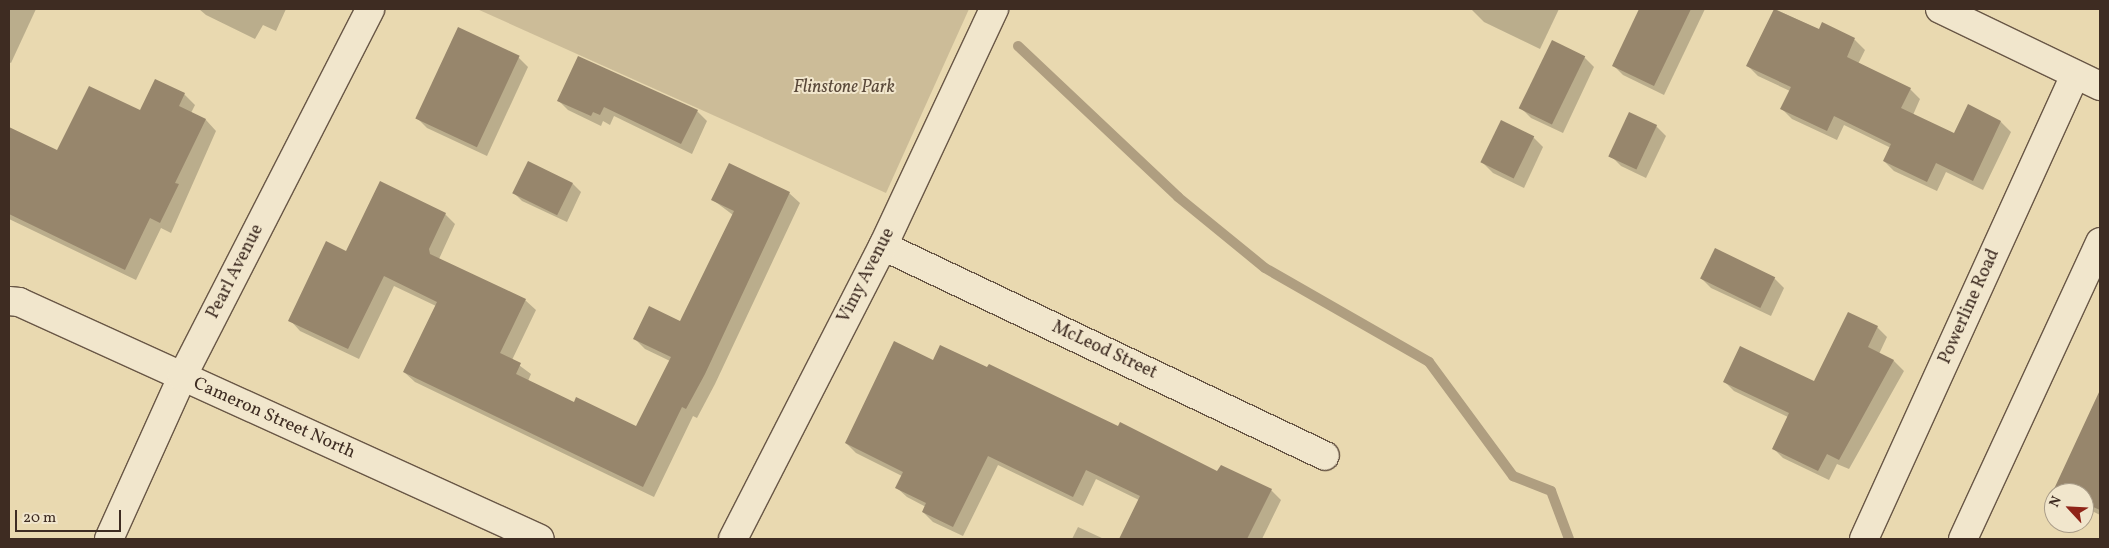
<!DOCTYPE html>
<style>
body{margin:0}
#map{position:relative;width:2109px;height:548px;overflow:hidden;background:#e9d9b0;font-family:Vollkorn,serif}
div>[style]{position:absolute}
.green>*{inset:0;background:#ccbc98}
.shadow>*{inset:0;background:#0003}
.stream>*{height:10px;margin:-5px;padding:0 5px;transform-origin:5px;border-radius:5px;background:#af9e80}
.building>*{inset:0;background:#97866c;transform-origin:0 0}
.roads{filter:drop-shadow(1px 0 #695746) drop-shadow(-1px 0 #695746) drop-shadow(0 1px #695746) drop-shadow(0 -1px #695746)}
.street>*{height:28px;margin:-14px;padding:0 14px;transform-origin:14px;border-radius:14px;background:#f1e6cc}
span{translate:-50% -50%;white-space:nowrap;text-align:center;line-height:1.15;-webkit-text-stroke:4px #f1e6cc;paint-order:stroke}
.park-label{font-size:18px;color:#5a493a;font-style:italic}
.street-label{font-size:18px;color:#3e2c22}
.frame{position:absolute;inset:0;border:10px solid #3e2c22;pointer-events:none}
.north{position:absolute;left:2044px;top:483px;width:50px;height:50px;box-sizing:border-box;background:#f1e6cc;border:1px solid #a99c88;border-radius:50%;rotate:295deg;font-size:14px;font-weight:700;line-height:20px;text-align:center;color:#3e2c22}
.north::after{content:'';display:block;margin:auto;width:18px;height:22px;background:#8f2418;clip-path:polygon(50% 0,100% 100%,50% 72%,0 100%)}
.scale{position:absolute;left:15px;top:510px;width:106px;height:22px;box-sizing:border-box;border:2px solid #3e2c22;border-top:0;padding-left:6px;font-size:15px;line-height:18px;white-space:nowrap;color:#3e2c22;-webkit-text-stroke:4px #f1e6cc;paint-order:stroke}
</style>
<div id="map">
<div class="green">
<i style="clip-path:polygon(477px 9px,969px 9px,886px 193px)"></i>
</div>
<div class="shadow">
<i style="clip-path:polygon(9px 9px,36px 9px,11px 63px,9px 62px)"></i>
<i style="clip-path:polygon(199px 9px,286px 9px,276px 31px,263px 25px,255px 39px,206px 15px)"></i>
<i style="clip-path:polygon(1471px 9px,1559px 9px,1540px 49px,1484px 22px)"></i>
<i style="clip-path:polygon(1640px 9px,1705px 9px,1664px 95px,1623px 75px,1613px 65px)"></i>
<i style="clip-path:polygon(1775px 9px,1820px 30px,1823px 24px,1855px 40px,1865px 50px,1858px 64px,1910px 89px,1920px 99px,1913px 115px,1955px 135px,2001px 122px,2011px 132px,1983px 190px,1946px 172px,1937px 191px,1894px 171px,1884px 161px,1891px 148px,1844px 125px,1837px 140px,1792px 119px,1782px 109px,1790px 91px,1758px 76px,1748px 66px)"></i>
<i style="clip-path:polygon(518px 57px,528px 67px,487px 156px,427px 128px,417px 118px)"></i>
<i style="clip-path:polygon(1584px 57px,1594px 67px,1563px 133px,1531px 118px,1521px 108px)"></i>
<i style="clip-path:polygon(156px 81px,184px 94px,195px 105px,191px 113px,206px 120px,216px 131px,171px 233px,161px 228px,136px 280px,9px 219px,9px 128px,57px 151px,141px 112px)"></i>
<i style="clip-path:polygon(558px 100px,697px 111px,707px 121px,692px 154px,614px 116px,610px 125px,603px 121px,601px 126px,568px 110px)"></i>
<i style="clip-path:polygon(1656px 126px,1666px 136px,1646px 178px,1621px 166px,1611px 156px)"></i>
<i style="clip-path:polygon(1533px 137px,1543px 147px,1524px 188px,1493px 173px,1483px 163px)"></i>
<i style="clip-path:polygon(528px 163px,573px 184px,581px 192px,567px 222px,522px 201px,514px 193px)"></i>
<i style="clip-path:polygon(789px 193px,800px 203px,715px 384px,697px 418px,693px 416px,654px 497px,415px 382px,404px 372px,436px 306px,394px 286px,359px 359px,300px 331px,290px 320px,347px 253px,445px 214px,455px 224px,439px 259px,525px 300px,536px 310px,512px 360px,531px 374px,528px 381px,575px 404px,637px 428px,670px 361px,645px 349px,635px 339px,681px 323px,733px 215px,713px 200px)"></i>
<i style="clip-path:polygon(1701px 278px,1774px 278px,1784px 288px,1771px 316px,1711px 288px)"></i>
<i style="clip-path:polygon(1877px 327px,1887px 337px,1879px 354px,1894px 361px,1904px 371px,1849px 469px,1837px 464px,1829px 480px,1783px 458px,1773px 448px,1788px 417px,1734px 391px,1724px 381px,1815px 382px)"></i>
<i style="clip-path:polygon(934px 361px,1218px 473px,1271px 490px,1281px 500px,1262px 539px,1197px 539px,1185px 533px,1182px 539px,1163px 539px,1140px 528px,1139px 500px,1096px 479px,1083px 506px,998px 465px,963px 536px,933px 522px,923px 512px,926px 507px,907px 497px,897px 488px,902px 476px,856px 453px,846px 443px)"></i>
<i style="clip-path:polygon(2097px 399px,2100px 400px,2100px 515px,2084px 507px,2084px 493px,2060px 493px,2056px 488px)"></i>
<i style="clip-path:polygon(1078px 527px,1104px 539px,1072px 539px)"></i>
</div>
<div class="stream">
<i style="left:1018px;top:46px;width:220px;rotate:43.3deg"></i>
<i style="left:1178px;top:197px;width:112px;rotate:39.2deg"></i>
<i style="left:1265px;top:268px;width:189px;rotate:29.8deg"></i>
<i style="left:1429px;top:362px;width:142px;rotate:53.6deg"></i>
<i style="left:1513px;top:476px;width:41px;rotate:21.5deg"></i>
<i style="left:1551px;top:491px;width:51px;rotate:69.4deg"></i>
</div>
<div class="building">
<i style="clip-path:polygon(1639px 9px,1691px 9px,1654px 86px,1612px 66px)"></i>
<i style="clip-path:polygon(1774px 9px,1819px 29px,1822px 22px,1855px 38px,1847px 57px,1911px 88px,1901px 108px,1954px 133px,1968px 104px,2001px 121px,1973px 181px,1936px 163px,1927px 182px,1883px 161px,1891px 144px,1834px 116px,1827px 131px,1780px 109px,1791px 87px,1746px 66px)"></i>
<i style="left:458px;top:27px;width:68px;height:101px;rotate:25deg"></i>
<i style="left:1552px;top:40px;width:37px;height:76px;rotate:26deg"></i>
<i style="clip-path:polygon(578px 56px,698px 110px,681px 144px,604px 107px,600px 115px,593px 112px,591px 116px,557px 101px)"></i>
<i style="clip-path:polygon(155px 79px,185px 93px,179px 106px,206px 119px,175px 183px,179px 184px,160px 223px,150px 218px,125px 270px,9px 214px,9px 127px,57px 150px,89px 86px,140px 110px)"></i>
<i style="left:1629px;top:112px;width:31px;height:49px;rotate:25deg"></i>
<i style="left:1501px;top:120px;width:37px;height:47px;rotate:26deg"></i>
<i style="left:528px;top:161px;width:50px;height:36px;rotate:26deg"></i>
<i style="clip-path:polygon(729px 163px,790px 192px,705px 374px,686px 409px,682px 407px,643px 487px,403px 372px,437px 302px,384px 276px,348px 349px,288px 321px,326px 241px,346px 251px,380px 181px,446px 213px,429px 249px,430px 254px,526px 299px,500px 353px,521px 363px,516px 374px,574px 402px,576px 397px,636px 426px,671px 357px,633px 339px,649px 306px,680px 321px,734px 211px,711px 200px)"></i>
<i style="left:1715px;top:248px;width:67px;height:34px;rotate:26deg"></i>
<i style="clip-path:polygon(1848px 312px,1878px 326px,1868px 347px,1894px 360px,1839px 460px,1827px 454px,1818px 471px,1772px 449px,1789px 413px,1723px 382px,1740px 346px,1814px 381px)"></i>
<i style="clip-path:polygon(894px 341px,933px 360px,940px 345px,987px 367px,989px 364px,1118px 426px,1120px 422px,1217px 471px,1221px 465px,1272px 489px,1247px 539px,1119px 539px,1140px 496px,1086px 470px,1073px 497px,988px 456px,953px 527px,922px 512px,926px 503px,895px 488px,903px 472px,845px 443px)"></i>
<i style="clip-path:polygon(2100px 390px,2100px 510px,2084px 503px,2084px 493px,2063px 493px,2054px 489px)"></i>
</div>
<div class="roads">
<div class="street">
<i style="left:1940px;top:9px;width:178px;rotate:25.7deg"></i>
<i style="left:883px;top:246px;width:489px;rotate:25.4deg"></i>
<i style="left:9px;top:301px;width:10px;rotate:6deg"></i>
<i style="left:19px;top:302px;width:572px;rotate:24.46deg"></i>
<i style="left:109px;top:539px;width:178px;rotate:-65.7deg"></i>
<i style="left:182px;top:377px;width:413px;rotate:-62.9deg"></i>
<i style="left:733px;top:539px;width:329px;rotate:-62.9deg"></i>
<i style="left:883px;top:246px;width:262px;rotate:-64.9deg"></i>
<i style="left:1864px;top:539px;width:510px;rotate:-65.55deg"></i>
<i style="left:1963px;top:539px;width:327px;rotate:-65.2deg"></i>
</div>
</div>
<div class="park-label">
<span style="left:844px;top:88px">Flinstone Park</span>
</div>
<div class="street-label">
<span style="left:236px;top:272px;rotate:-63deg">Pearl Avenue</span>
<span style="left:867px;top:276px;rotate:-63deg">Vimy Avenue</span>
<span style="left:1970px;top:307px;rotate:-66deg">Powerline Road</span>
<span style="left:1104px;top:351px;rotate:25deg">McLeod Street</span>
<span style="left:274px;top:419px;rotate:24deg">Cameron Street North</span>
</div>
<div class="frame"></div>
<div class="north">N</div>
<div class="scale">20 m</div>
</div>
